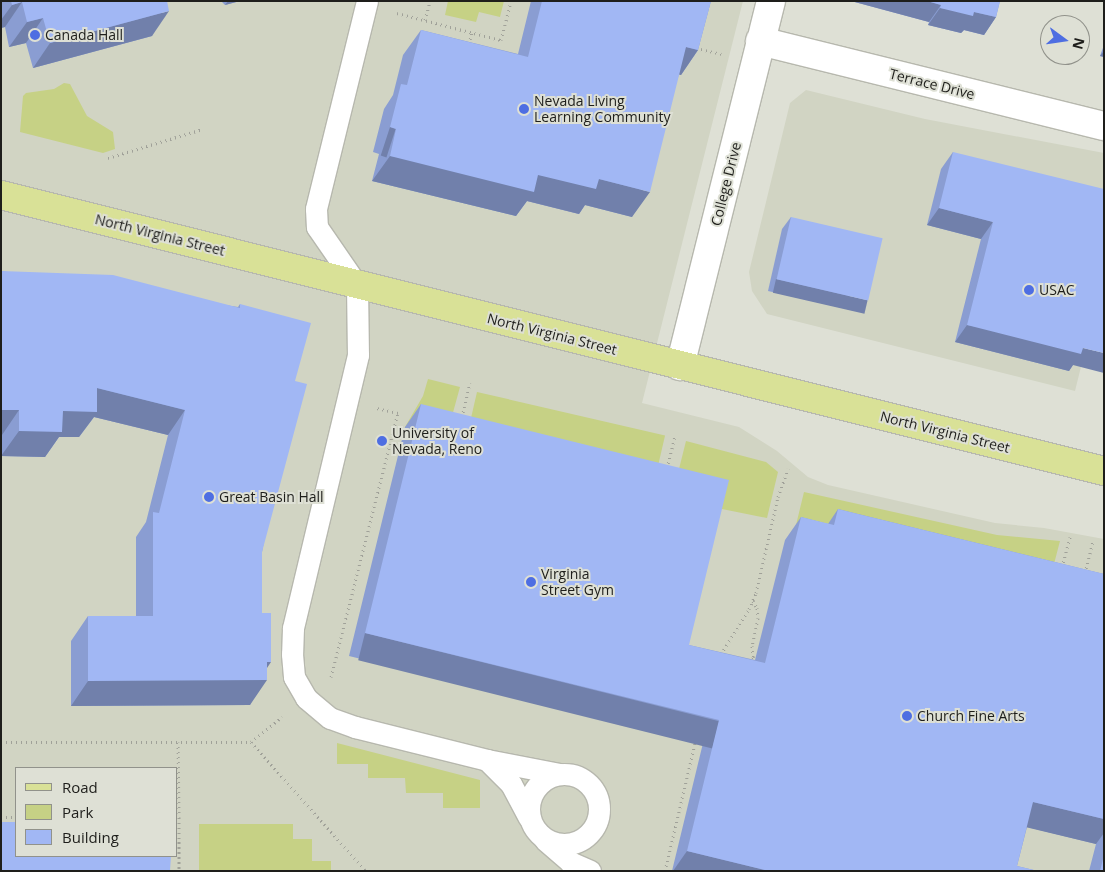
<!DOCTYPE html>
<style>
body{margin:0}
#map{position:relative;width:1105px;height:872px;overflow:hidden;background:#dee0d5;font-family:"Open Sans",sans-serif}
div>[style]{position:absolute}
.built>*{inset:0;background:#d1d4c3}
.green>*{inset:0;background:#c6d185;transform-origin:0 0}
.path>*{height:3px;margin-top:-1.5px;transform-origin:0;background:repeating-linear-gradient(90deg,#a0a199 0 1px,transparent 0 5px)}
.roads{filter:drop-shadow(1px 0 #b7b8ae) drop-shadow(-1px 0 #b7b8ae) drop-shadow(0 1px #b7b8ae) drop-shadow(0 -1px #b7b8ae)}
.lane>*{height:21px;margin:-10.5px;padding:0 10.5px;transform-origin:10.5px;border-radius:10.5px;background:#fff}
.lane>.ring{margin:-10.5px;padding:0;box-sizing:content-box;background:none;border:21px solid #fff;border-radius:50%}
.street>*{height:28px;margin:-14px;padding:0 14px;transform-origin:14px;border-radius:14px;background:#fff}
.primary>*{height:28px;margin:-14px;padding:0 14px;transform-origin:14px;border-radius:14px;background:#d9e197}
.wall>*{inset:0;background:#8a9dd2}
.shaded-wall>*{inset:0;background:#7180ab;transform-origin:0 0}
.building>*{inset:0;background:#a1b7f4;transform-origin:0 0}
.dots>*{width:14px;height:14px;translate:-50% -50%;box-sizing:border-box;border:2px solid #dee0d5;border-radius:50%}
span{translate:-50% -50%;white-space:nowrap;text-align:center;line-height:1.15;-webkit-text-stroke:4px #dee0d5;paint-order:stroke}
.poi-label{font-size:14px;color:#1e1e1b}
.left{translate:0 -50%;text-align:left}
.street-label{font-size:14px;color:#1e1e1b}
.frame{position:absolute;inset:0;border:2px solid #1e1e1b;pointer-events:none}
.legend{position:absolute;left:15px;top:767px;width:162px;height:90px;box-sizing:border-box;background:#dee0d5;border:1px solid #91928b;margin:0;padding:6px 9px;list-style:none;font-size:15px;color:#1e1e1b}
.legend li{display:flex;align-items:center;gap:10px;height:25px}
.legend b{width:25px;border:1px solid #91928b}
.north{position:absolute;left:1040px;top:15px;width:50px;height:50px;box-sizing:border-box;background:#dee0d5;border:1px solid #91928b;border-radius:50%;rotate:104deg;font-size:14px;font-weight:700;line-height:20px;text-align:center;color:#1e1e1b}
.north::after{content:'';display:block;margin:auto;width:18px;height:22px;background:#4e6ee2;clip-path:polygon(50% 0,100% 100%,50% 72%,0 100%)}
</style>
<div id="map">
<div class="built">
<i style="clip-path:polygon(evenodd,1px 1px,743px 1px,642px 403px,739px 427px,777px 451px,808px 477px,828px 485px,995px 523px,1044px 528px,1104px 539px,1104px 871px,1px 871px,1px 1px,16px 768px,176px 768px,176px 856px,16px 856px,16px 768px)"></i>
<i style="clip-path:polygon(806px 90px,925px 119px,1104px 153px,1104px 274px,1075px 391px,767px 314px,752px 291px,749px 272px,790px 103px)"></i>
</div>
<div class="green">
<i style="clip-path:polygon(448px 1px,504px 1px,500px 17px,479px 12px,476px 22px,445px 15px)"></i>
<i style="clip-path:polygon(64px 83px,70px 84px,87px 116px,113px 132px,115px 149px,103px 153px,20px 132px,23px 96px,26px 93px,54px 89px)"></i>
<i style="clip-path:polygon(428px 379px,460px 387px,446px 438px,405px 427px,423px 396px)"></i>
<i style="left:477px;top:392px;width:193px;height:52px;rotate:13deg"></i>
<i style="clip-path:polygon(686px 441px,766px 462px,778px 472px,767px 518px,712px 507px,673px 493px)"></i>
<i style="clip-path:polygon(804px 492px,997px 535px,1060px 541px,1048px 587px,796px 525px)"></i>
<i style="clip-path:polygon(337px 743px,480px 780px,480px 808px,443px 808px,443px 793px,406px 793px,405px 778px,368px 778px,368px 764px,337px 764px)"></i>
<i style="clip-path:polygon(199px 824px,293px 824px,293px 839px,312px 839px,312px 861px,331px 861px,331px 871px,199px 871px)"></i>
</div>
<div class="path">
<i style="left:397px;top:13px;width:107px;rotate:14.6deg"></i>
<i style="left:501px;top:40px;width:40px;rotate:-75.6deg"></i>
<i style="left:425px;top:20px;width:20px;rotate:-75deg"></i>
<i style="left:469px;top:44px;width:12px;rotate:-76deg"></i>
<i style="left:696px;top:48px;width:26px;rotate:13deg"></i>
<i style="left:108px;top:158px;width:99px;rotate:-17deg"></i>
<i style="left:462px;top:417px;width:35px;rotate:-77deg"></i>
<i style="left:667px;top:468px;width:34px;rotate:-76deg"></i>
<i style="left:1062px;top:567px;width:31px;rotate:-75deg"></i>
<i style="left:1085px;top:573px;width:32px;rotate:-76deg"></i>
<i style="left:753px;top:601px;width:8px;rotate:60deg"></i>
<i style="left:757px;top:608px;width:10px;rotate:84deg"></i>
<i style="left:758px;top:618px;width:29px;rotate:102deg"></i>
<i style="left:752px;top:646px;width:11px;rotate:85deg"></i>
<i style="left:753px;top:657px;width:6px;rotate:59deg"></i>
<i style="left:721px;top:654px;width:53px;rotate:-58.1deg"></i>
<i style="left:749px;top:609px;width:17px;rotate:-66deg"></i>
<i style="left:756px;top:593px;width:98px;rotate:-77.1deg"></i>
<i style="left:778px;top:497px;width:30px;rotate:-70deg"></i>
<i style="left:331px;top:677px;width:272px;rotate:-75.8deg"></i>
<i style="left:398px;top:413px;width:22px;rotate:-167deg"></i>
<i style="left:1px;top:742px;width:250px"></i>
<i style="left:251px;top:742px;width:40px;rotate:-39deg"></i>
<i style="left:178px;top:742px;width:75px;rotate:89.2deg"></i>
<i style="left:251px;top:742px;width:173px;rotate:48.3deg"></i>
<i style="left:1px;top:817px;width:15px"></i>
<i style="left:176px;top:817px;width:3px"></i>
<i style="left:179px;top:817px;width:54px;rotate:90deg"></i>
<i style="left:665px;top:871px;width:136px;rotate:-76.8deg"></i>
</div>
<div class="roads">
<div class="lane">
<i style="left:367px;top:1px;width:214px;rotate:103.8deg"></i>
<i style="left:316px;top:209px;width:18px;rotate:87deg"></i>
<i style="left:317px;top:227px;width:70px;rotate:55.4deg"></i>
<i style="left:357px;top:285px;width:70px;rotate:89.2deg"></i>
<i style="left:358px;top:355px;width:281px;rotate:103.4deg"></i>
<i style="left:293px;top:628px;width:26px;rotate:92deg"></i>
<i style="left:292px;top:654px;width:23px;rotate:85deg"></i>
<i style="left:294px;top:677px;width:24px;rotate:60deg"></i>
<i style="left:306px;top:698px;width:31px;rotate:40deg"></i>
<i style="left:330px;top:718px;width:27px;rotate:20deg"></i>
<i style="left:355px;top:727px;width:136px;rotate:14deg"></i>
<i style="left:487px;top:760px;width:74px;rotate:10.9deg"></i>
<i style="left:487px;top:760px;width:34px;rotate:45deg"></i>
<i style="left:511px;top:784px;width:38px;rotate:62deg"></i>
<i class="ring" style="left:529px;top:774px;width:49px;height:49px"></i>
<i style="left:545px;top:840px;width:33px;rotate:41deg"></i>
<i style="left:570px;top:862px;width:22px;rotate:24deg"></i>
</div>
<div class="street">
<i style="left:760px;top:41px;width:354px;rotate:13.9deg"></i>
<i style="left:680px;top:366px;width:376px;rotate:-76deg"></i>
</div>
<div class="primary">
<i style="left:1px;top:195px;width:1137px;rotate:14.05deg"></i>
</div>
</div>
<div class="wall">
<i style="clip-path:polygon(1px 1px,167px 1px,152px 36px,33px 68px,26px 43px,9px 47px,5px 27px,1px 28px)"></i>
<i style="clip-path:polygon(221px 1px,240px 1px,225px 5px)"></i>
<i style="clip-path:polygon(531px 1px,711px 1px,698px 50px,681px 75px,679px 74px,632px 217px,585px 205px,579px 214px,527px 201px,516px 216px,372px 181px,379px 154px,373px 152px,384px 109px,393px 95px,403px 55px,421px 30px,518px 54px)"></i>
<i style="clip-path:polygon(851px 1px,1000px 1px,996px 17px,984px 35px,964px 30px,961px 33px,928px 25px,929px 22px)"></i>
<i style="clip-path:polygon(1104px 45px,1104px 57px,1100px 56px)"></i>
<i style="clip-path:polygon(953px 152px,1073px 365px,1069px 371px,955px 342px,981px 239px,927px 225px,941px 169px)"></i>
<i style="clip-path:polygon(791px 217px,860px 312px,768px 291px,782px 229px)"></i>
<i style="clip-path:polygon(1px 271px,238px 307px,240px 304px,295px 381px,262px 552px,262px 613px,267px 668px,250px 705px,71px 706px,71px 641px,88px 616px,136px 616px,136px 537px,146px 522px,168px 435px,94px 417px,79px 437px,59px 437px,45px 457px,1px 456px)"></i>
<i style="clip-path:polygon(421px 404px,689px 645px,755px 660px,785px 540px,801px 517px,828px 524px,838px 509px,1104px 574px,1104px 871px,1089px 871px,1096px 844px,1027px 827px,1017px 866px,1038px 871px,672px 871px,703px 743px,349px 656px,405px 427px)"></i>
</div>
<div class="shaded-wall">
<i style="clip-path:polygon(228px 1px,240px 1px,225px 5px)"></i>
<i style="clip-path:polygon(851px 1px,927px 1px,941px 5px,929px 22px)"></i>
<i style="clip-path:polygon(22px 2px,5px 27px,1px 28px,1px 20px,12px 5px)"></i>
<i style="clip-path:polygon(940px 8px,974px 12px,996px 17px,984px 35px,964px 30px,961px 33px,928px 25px)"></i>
<i style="clip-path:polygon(169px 11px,152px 36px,33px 68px,50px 43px)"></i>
<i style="clip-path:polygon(43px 18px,26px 43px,9px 47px,27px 22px)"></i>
<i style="clip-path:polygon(686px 47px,698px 50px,681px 75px,668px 72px)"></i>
<i style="clip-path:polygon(1104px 51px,1104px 57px,1100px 56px)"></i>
<i style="left:390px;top:127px;width:6px;height:30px;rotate:18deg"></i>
<i style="clip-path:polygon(390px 156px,538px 175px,599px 179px,650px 192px,632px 217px,585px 205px,579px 214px,527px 201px,516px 216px,372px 181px)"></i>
<i style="clip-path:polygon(939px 208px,993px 222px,981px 239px,927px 225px)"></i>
<i style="left:776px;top:279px;width:94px;height:14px;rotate:13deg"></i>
<i style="clip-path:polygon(967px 325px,1083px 348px,1104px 353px,1104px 373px,1073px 365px,1069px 371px,955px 342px)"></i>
<i style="clip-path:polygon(97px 388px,185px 410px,168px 435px,94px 417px,79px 437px,59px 437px,45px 457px,1px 456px,19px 431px,63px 411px)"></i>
<i style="clip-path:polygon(1px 410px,19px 410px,2px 435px,1px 435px)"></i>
<i style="left:365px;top:633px;width:365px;height:28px;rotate:14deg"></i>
<i style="clip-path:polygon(267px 662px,271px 662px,259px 680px,267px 680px,250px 705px,71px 706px,88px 681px)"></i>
<i style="clip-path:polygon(1033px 802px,1104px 819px,1104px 833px,1096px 844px,1017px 825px)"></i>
<i style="clip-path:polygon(687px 851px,769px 871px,673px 871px)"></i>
</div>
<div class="building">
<i style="clip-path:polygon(11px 1px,167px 1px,169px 11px,50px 43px,43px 18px,27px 22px,22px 2px,12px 5px)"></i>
<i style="clip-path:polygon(542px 1px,711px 1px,698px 50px,686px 47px,650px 192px,599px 179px,596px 189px,538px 175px,534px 192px,390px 156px,396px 129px,390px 127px,401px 84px,407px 85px,421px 30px,528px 57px)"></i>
<i style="clip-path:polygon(927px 1px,1000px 1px,996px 17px,974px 12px,973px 16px,940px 8px,941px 5px)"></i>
<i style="clip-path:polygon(953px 152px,1104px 189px,1104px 353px,1083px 348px,1081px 354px,967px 325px,993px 222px,939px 208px)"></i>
<i style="left:791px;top:217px;width:94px;height:64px;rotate:13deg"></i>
<i style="clip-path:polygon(1px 271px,113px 275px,240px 308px,240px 304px,311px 323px,295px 381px,307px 384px,262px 552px,262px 613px,271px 613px,271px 662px,267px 662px,267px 680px,88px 681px,88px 616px,153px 616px,153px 512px,159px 513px,185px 410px,97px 388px,97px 412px,63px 411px,62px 432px,19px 431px,19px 410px,1px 410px)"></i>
<i style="clip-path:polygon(421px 404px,729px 480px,689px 645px,765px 663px,801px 517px,834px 525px,838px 509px,1104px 574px,1104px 819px,1033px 802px,1017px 866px,1038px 871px,769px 871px,687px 851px,719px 720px,365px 633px)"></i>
<i style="clip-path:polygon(1px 822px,16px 822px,16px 856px,171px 856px,170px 871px,1px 871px)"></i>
<i style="clip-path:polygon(1104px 855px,1104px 871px,1100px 871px)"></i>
</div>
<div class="dots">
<i style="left:35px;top:35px;background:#4e6ee2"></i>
<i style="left:524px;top:109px;background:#4e6ee2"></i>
<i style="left:1029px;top:290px;background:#4e6ee2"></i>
<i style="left:382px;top:441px;background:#4e6ee2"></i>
<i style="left:209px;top:497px;background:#4e6ee2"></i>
<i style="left:531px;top:582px;background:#4e6ee2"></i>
<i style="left:907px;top:716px;background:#4e6ee2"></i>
</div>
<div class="poi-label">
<span class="left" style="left:45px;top:35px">Canada Hall</span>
<span class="left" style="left:534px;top:109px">Nevada Living<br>Learning Community</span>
<span class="left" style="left:1039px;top:290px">USAC</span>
<span class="left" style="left:392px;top:441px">University of<br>Nevada, Reno</span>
<span class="left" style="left:219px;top:497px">Great Basin Hall</span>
<span class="left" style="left:541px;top:582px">Virginia<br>Street Gym</span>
<span class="left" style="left:917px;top:716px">Church Fine Arts</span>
</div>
<div class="street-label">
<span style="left:932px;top:84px;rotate:14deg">Terrace Drive</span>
<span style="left:726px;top:184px;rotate:-76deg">College Drive</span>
<span style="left:160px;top:235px;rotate:14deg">North Virginia Street</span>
<span style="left:552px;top:334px;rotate:14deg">North Virginia Street</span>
<span style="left:945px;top:432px;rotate:14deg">North Virginia Street</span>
</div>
<div class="frame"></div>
<ul class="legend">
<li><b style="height:6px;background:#d9e197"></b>Road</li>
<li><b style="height:14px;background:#c6d185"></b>Park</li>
<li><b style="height:14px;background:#a1b7f4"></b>Building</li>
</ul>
<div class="north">N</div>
</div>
